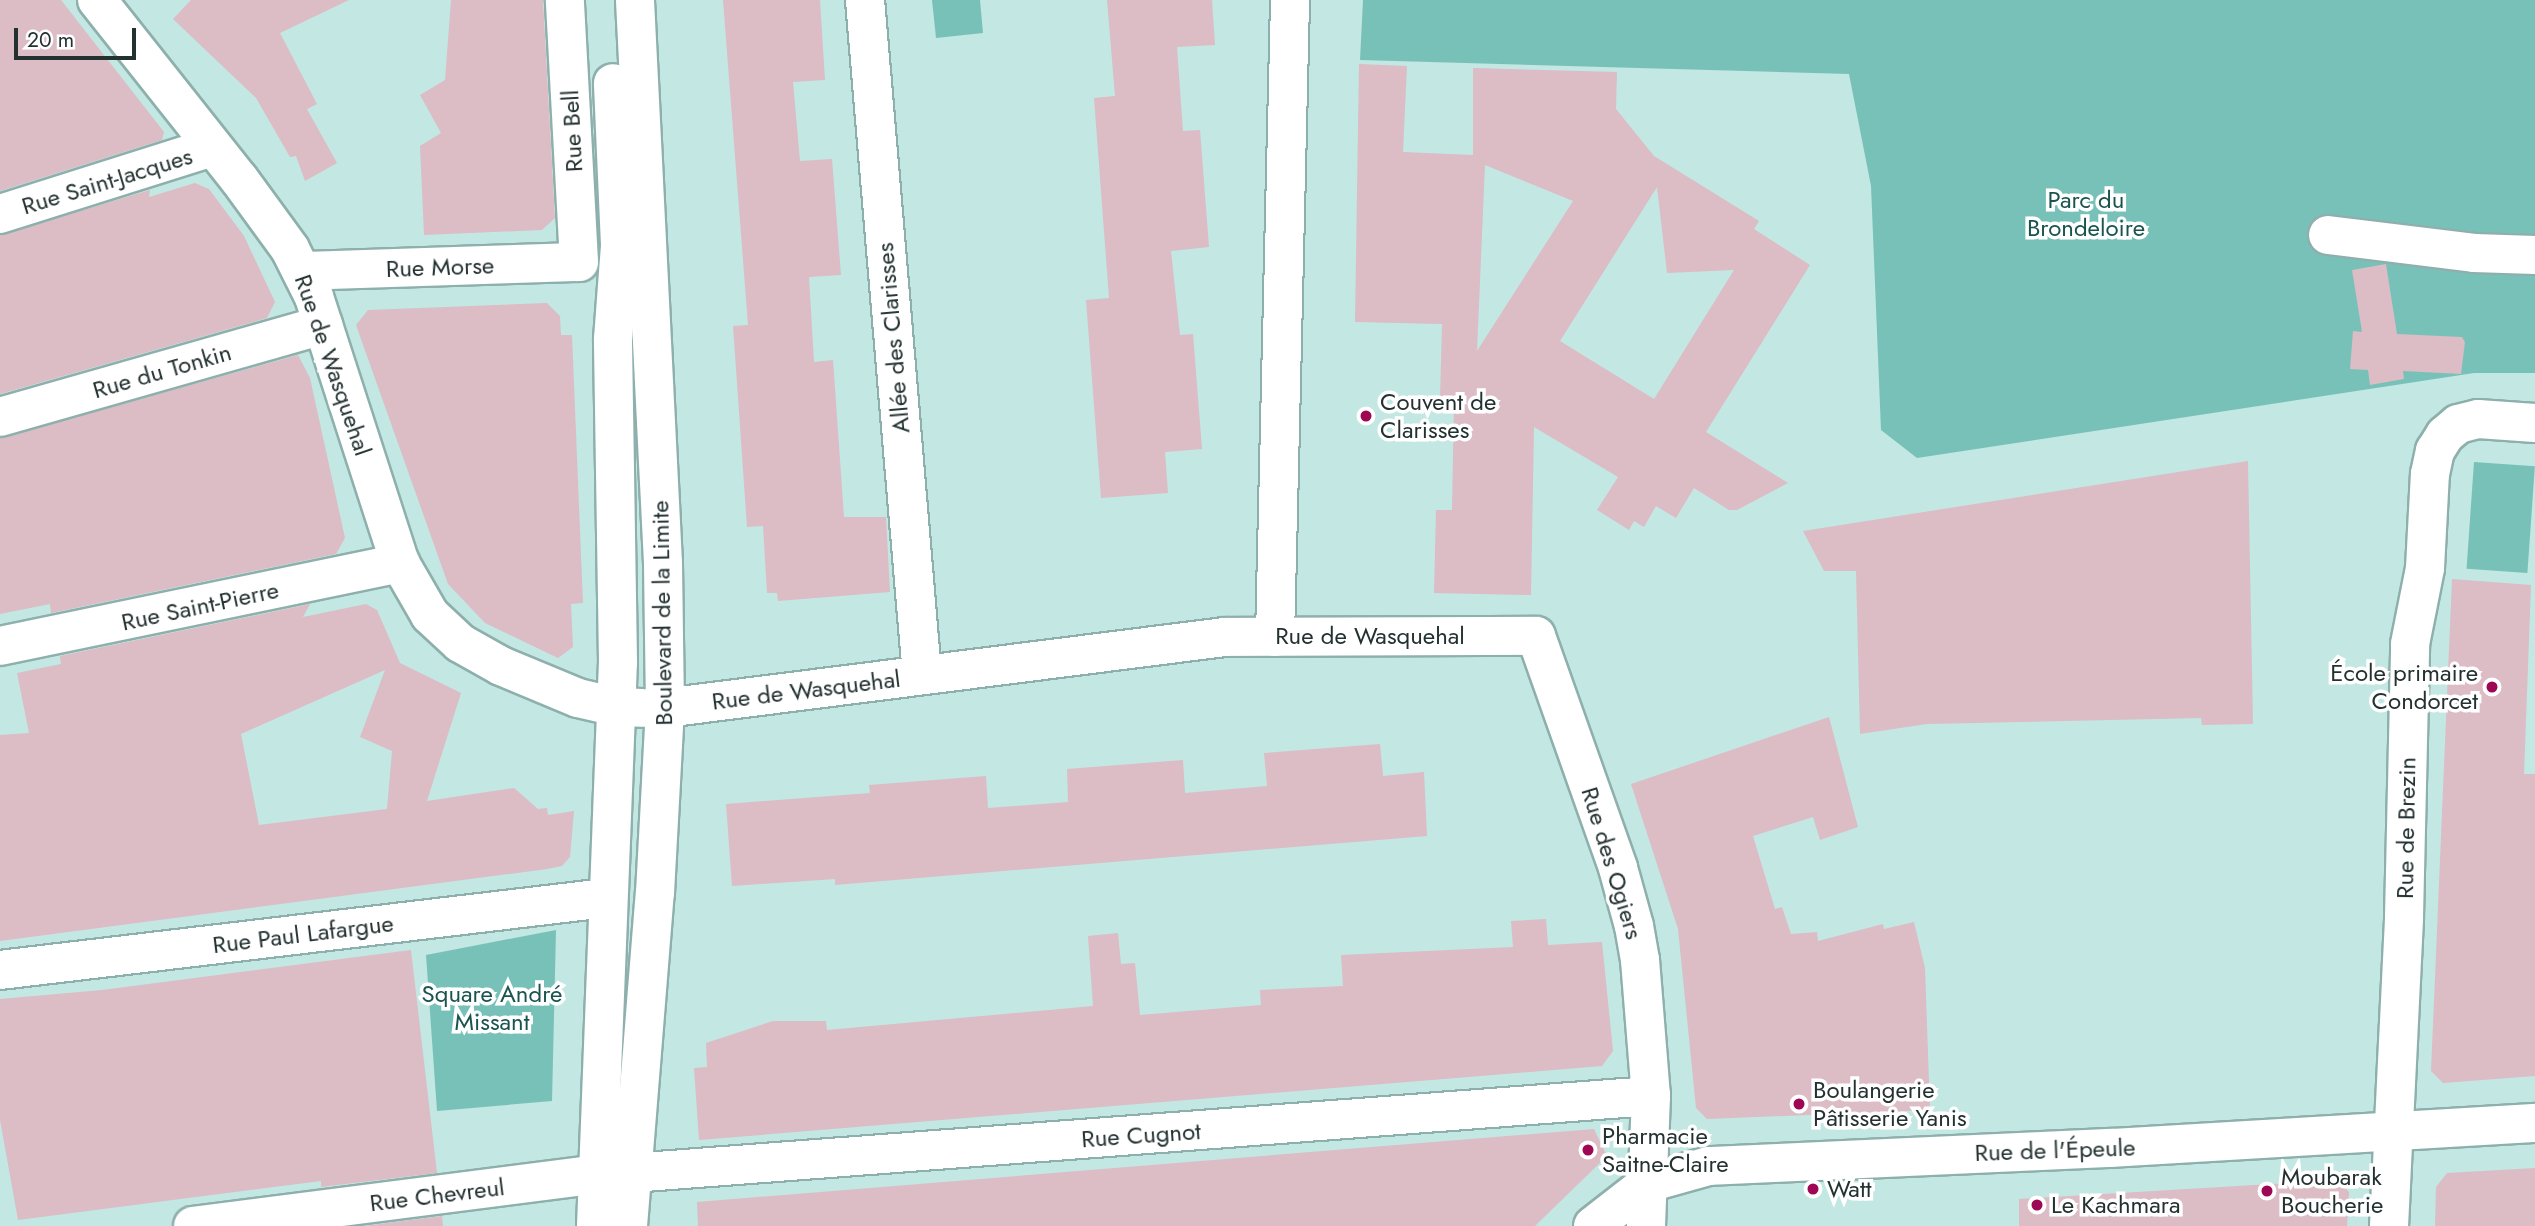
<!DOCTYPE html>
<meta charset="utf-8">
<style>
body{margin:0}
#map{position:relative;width:2535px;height:1226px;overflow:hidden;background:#c3e7e2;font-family:Jost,sans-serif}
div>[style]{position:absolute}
.green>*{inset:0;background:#78c1b9;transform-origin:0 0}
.building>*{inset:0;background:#dcbcc5}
.roads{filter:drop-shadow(2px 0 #8eb0ac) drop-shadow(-2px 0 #8eb0ac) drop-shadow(0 2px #8eb0ac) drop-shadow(0 -2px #8eb0ac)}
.street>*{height:38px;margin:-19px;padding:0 19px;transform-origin:19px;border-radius:19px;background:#fff}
.secondary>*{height:38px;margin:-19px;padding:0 19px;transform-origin:19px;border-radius:19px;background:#fff}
.dots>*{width:19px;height:19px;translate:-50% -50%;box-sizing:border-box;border:4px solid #fff;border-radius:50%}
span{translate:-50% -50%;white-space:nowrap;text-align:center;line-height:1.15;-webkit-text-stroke:7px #fff;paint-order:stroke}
.street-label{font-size:24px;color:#233130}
.park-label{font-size:24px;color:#19544f}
.poi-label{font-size:24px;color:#233130}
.left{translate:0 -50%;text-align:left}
.right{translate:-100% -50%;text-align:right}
.scale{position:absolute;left:14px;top:28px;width:122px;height:32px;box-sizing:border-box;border:4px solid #233130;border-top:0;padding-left:9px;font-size:21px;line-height:24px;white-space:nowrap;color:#233130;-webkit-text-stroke:5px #fff;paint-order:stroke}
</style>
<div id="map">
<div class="green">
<i style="clip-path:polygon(932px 0,980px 0,983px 33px,936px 38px)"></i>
<i style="clip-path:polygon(1363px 0,2535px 0,2535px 373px,2474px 373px,1917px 458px,1881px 430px,1871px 186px,1849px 74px,1360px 60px)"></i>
<i style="left:2474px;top:462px;width:61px;height:107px;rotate:4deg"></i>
<i style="clip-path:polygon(556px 930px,552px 1101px,437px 1111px,426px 955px)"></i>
</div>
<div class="building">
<i style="clip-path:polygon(0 0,61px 0,164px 132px,162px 140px,0 191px)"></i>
<i style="clip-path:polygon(191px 0,349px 0,280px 33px,317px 104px,307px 109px,337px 163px,305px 181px,296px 156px,290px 157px,256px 98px,173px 19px)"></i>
<i style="clip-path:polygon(451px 0,543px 0,555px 218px,542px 230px,424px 235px,420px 146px,441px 133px,420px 95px,445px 80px)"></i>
<i style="clip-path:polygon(723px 0,820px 0,825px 80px,793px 82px,800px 161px,832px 159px,841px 275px,809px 277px,814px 362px,833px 360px,844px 517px,886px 517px,890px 592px,778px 601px,777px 593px,767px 593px,763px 526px,747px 527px,733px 326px,748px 325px)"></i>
<i style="clip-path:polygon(1107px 0,1212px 0,1215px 45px,1177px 47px,1183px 131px,1200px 130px,1209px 247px,1171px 251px,1180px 335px,1193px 334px,1202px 449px,1165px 452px,1168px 493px,1101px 498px,1086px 300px,1109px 298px,1094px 98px,1115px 96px)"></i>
<i style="clip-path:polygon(evenodd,1359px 64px,1407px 66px,1403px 152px,1473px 155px,1473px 68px,1617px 72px,1616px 109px,1654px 156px,1759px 221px,1754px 229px,1810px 265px,1706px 432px,1788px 483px,1737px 510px,1729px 510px,1694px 488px,1676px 518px,1656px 506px,1644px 527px,1634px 521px,1629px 530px,1597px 510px,1618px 477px,1534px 427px,1531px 595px,1434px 593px,1436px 510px,1452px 510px,1454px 399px,1440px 399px,1442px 324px,1355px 322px,1359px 64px,1485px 165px,1573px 201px,1477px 351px,1485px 165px,1359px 64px,1657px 187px,1667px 273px,1734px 270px,1654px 399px,1560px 341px,1657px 187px)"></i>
<i style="clip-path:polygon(195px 183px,209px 189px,244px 236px,275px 302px,267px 318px,0 394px,0 235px,150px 190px,149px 197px)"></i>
<i style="clip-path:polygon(2386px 264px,2397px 334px,2462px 337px,2465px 342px,2461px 374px,2403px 371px,2404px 379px,2370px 385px,2368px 370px,2350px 369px,2353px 331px,2362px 332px,2352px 270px)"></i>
<i style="clip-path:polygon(547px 303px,560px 316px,561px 335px,572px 335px,583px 603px,571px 604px,573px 647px,558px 658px,485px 623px,448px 584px,356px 325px,368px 310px)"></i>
<i style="clip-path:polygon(298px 355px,310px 378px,345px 538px,336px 554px,51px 613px,50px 604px,0 614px,0 438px)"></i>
<i style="clip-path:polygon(2248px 461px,2253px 724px,2202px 725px,2201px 718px,1927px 724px,1860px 734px,1856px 571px,1824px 571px,1803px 531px)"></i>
<i style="clip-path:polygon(2452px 579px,2531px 585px,2524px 774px,2535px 774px,2535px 1076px,2443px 1083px,2431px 1071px)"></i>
<i style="clip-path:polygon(evenodd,310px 604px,303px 617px,366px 604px,377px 610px,400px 663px,461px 693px,427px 801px,514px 788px,538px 809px,547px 808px,548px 815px,574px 811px,570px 857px,562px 866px,547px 869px,0 941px,0 735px,29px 733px,17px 673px,61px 664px,60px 656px,310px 604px,385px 670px,360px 737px,392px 751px,387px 809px,259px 825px,241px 734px,385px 670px)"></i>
<i style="clip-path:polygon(1829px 717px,1858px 827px,1820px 840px,1813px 817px,1753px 836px,1775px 909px,1782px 907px,1791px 934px,1817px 932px,1818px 941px,1883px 924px,1884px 929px,1914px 922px,1925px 968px,1930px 1110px,1707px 1119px,1696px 1108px,1678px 929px,1631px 784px)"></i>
<i style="clip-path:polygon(1380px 744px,1383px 776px,1424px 772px,1427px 836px,835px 885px,835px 879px,732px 886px,726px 804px,870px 793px,869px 785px,986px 776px,988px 808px,1068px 802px,1067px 769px,1183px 760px,1185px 793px,1267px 786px,1264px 753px)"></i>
<i style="clip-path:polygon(1546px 919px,1548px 945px,1602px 942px,1613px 1051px,1602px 1066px,699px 1140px,694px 1068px,707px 1067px,706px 1043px,773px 1021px,826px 1021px,827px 1030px,1093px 1006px,1088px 936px,1118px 933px,1121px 964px,1135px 963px,1140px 1015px,1261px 1005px,1260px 990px,1343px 986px,1341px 955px,1513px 947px,1511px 921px)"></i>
<i style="clip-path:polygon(411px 950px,437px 1173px,321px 1187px,321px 1181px,18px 1220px,0 1120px,0 999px,102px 990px)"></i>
<i style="clip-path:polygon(1594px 1129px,1607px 1156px,1535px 1226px,698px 1226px,697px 1202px)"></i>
<i style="clip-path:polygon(2535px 1168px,2535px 1226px,2435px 1226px,2436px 1187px,2447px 1173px)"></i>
<i style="clip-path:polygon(2338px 1180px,2349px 1192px,2347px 1226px,2019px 1226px,2019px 1199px)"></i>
<i style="clip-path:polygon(442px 1216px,443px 1226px,364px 1226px)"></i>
</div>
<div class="roads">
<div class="street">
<i style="left:865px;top:0;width:677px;rotate:85.17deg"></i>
<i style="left:0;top:214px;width:223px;rotate:-17.5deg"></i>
<i style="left:2328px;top:235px;width:147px;rotate:7deg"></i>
<i style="left:2474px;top:253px;width:61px;rotate:1.9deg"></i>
<i style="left:302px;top:271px;width:277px;rotate:-1.9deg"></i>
<i style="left:579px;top:262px;width:262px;rotate:-93.1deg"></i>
<i style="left:0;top:417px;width:336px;rotate:-15.9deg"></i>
<i style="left:1275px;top:637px;width:637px;rotate:-88.65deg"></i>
<i style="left:0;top:646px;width:409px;rotate:-11.7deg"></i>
<i style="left:665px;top:708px;width:564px;rotate:-7.23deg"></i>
<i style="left:1225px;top:637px;width:311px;rotate:-0.2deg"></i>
<i style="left:1536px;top:636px;width:246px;rotate:70.5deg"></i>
<i style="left:1618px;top:868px;width:60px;rotate:74.6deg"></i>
<i style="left:1634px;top:926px;width:35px;rotate:80deg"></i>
<i style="left:1640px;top:960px;width:136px;rotate:85.4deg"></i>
<i style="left:1651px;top:1096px;width:130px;rotate:92.2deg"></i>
<i style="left:0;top:970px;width:610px;rotate:-6.78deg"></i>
<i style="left:631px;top:1173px;width:1023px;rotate:-4.32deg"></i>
<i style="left:193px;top:1226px;width:407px;rotate:-7.3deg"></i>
<i style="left:2389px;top:1226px;width:309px;rotate:-87.2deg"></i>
<i style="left:2404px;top:917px;width:273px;rotate:-88.7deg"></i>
<i style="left:2410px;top:644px;width:77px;rotate:-78.8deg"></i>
<i style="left:2425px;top:568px;width:94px;rotate:-87deg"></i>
<i style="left:2430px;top:474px;width:24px;rotate:-78deg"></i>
<i style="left:2435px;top:451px;width:19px;rotate:-58deg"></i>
<i style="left:2445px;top:435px;width:17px;rotate:-40deg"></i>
<i style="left:2458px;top:424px;width:21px;rotate:-14deg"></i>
<i style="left:2478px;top:419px;width:57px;rotate:4deg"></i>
</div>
<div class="secondary">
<i style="left:97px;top:0;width:228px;rotate:51.6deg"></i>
<i style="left:239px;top:179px;width:87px;rotate:53.9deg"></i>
<i style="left:290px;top:249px;width:54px;rotate:63.4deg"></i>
<i style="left:314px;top:297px;width:280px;rotate:72.1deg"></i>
<i style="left:400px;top:563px;width:60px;rotate:60deg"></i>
<i style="left:430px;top:615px;width:41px;rotate:43deg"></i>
<i style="left:460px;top:643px;width:47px;rotate:29.3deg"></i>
<i style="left:501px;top:666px;width:83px;rotate:22.6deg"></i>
<i style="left:578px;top:698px;width:40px;rotate:13deg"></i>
<i style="left:617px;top:707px;width:25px;rotate:2deg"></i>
<i style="left:596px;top:1226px;width:564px;rotate:-87.77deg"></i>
<i style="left:618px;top:662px;width:323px;rotate:-90.9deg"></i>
<i style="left:613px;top:339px;width:94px;rotate:-85.7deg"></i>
<i style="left:620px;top:245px;width:162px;rotate:-92.5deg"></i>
<i style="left:628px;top:1226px;width:334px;rotate:-85.4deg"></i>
<i style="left:655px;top:893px;width:185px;rotate:-86.9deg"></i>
<i style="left:665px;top:708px;width:145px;rotate:-90.8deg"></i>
<i style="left:663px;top:563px;width:564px;rotate:-92.85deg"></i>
<i style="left:1593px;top:1226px;width:70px;rotate:-38deg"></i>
<i style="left:1648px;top:1183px;width:63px;rotate:-15.6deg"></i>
<i style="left:1709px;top:1166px;width:402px;rotate:-2.6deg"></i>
<i style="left:2111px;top:1148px;width:425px;rotate:-3.4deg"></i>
</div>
</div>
<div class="dots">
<i style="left:1366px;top:416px;background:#9d0753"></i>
<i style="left:2492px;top:687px;background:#9d0753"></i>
<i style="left:1799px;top:1104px;background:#9d0753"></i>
<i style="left:1588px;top:1150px;background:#9d0753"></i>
<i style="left:1813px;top:1189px;background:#9d0753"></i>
<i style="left:2267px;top:1191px;background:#9d0753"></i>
<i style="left:2037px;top:1205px;background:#9d0753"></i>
</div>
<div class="street-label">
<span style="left:572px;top:131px;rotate:-93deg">Rue Bell</span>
<span style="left:107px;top:181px;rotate:-17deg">Rue Saint-Jacques</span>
<span style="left:440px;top:267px;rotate:-2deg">Rue Morse</span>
<span style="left:893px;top:338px;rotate:-95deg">Allée des Clarisses</span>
<span style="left:333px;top:365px;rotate:71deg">Rue de Wasquehal</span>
<span style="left:162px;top:371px;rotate:-16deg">Rue du Tonkin</span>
<span style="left:200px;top:606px;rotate:-12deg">Rue Saint-Pierre</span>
<span style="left:662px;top:613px;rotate:-91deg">Boulevard de la Limite</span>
<span style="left:1370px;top:636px">Rue de Wasquehal</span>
<span style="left:806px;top:690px;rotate:-7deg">Rue de Wasquehal</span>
<span style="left:2406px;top:828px;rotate:-89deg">Rue de Brezin</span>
<span style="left:1612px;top:863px;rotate:73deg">Rue des Ogiers</span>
<span style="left:303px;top:934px;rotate:-7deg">Rue Paul Lafargue</span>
<span style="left:1141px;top:1135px;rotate:-4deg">Rue Cugnot</span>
<span style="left:2055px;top:1150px;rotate:-2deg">Rue de l'Épeule</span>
<span style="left:437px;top:1195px;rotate:-7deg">Rue Chevreul</span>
</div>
<div class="park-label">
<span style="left:2086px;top:214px">Parc du<br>Brondeloire</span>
<span style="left:492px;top:1008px">Square André<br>Missant</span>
</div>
<div class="poi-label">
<span class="left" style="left:1380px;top:416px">Couvent de<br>Clarisses</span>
<span class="right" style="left:2478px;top:687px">École primaire<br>Condorcet</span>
<span class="left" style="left:1813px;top:1104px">Boulangerie<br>Pâtisserie Yanis</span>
<span class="left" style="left:1602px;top:1150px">Pharmacie<br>Saitne-Claire</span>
<span class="left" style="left:2281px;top:1191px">Moubarak<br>Boucherie</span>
<span class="left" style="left:1827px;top:1189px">Watt</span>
<span class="left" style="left:2051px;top:1205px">Le Kachmara</span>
</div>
<div class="scale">20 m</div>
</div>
